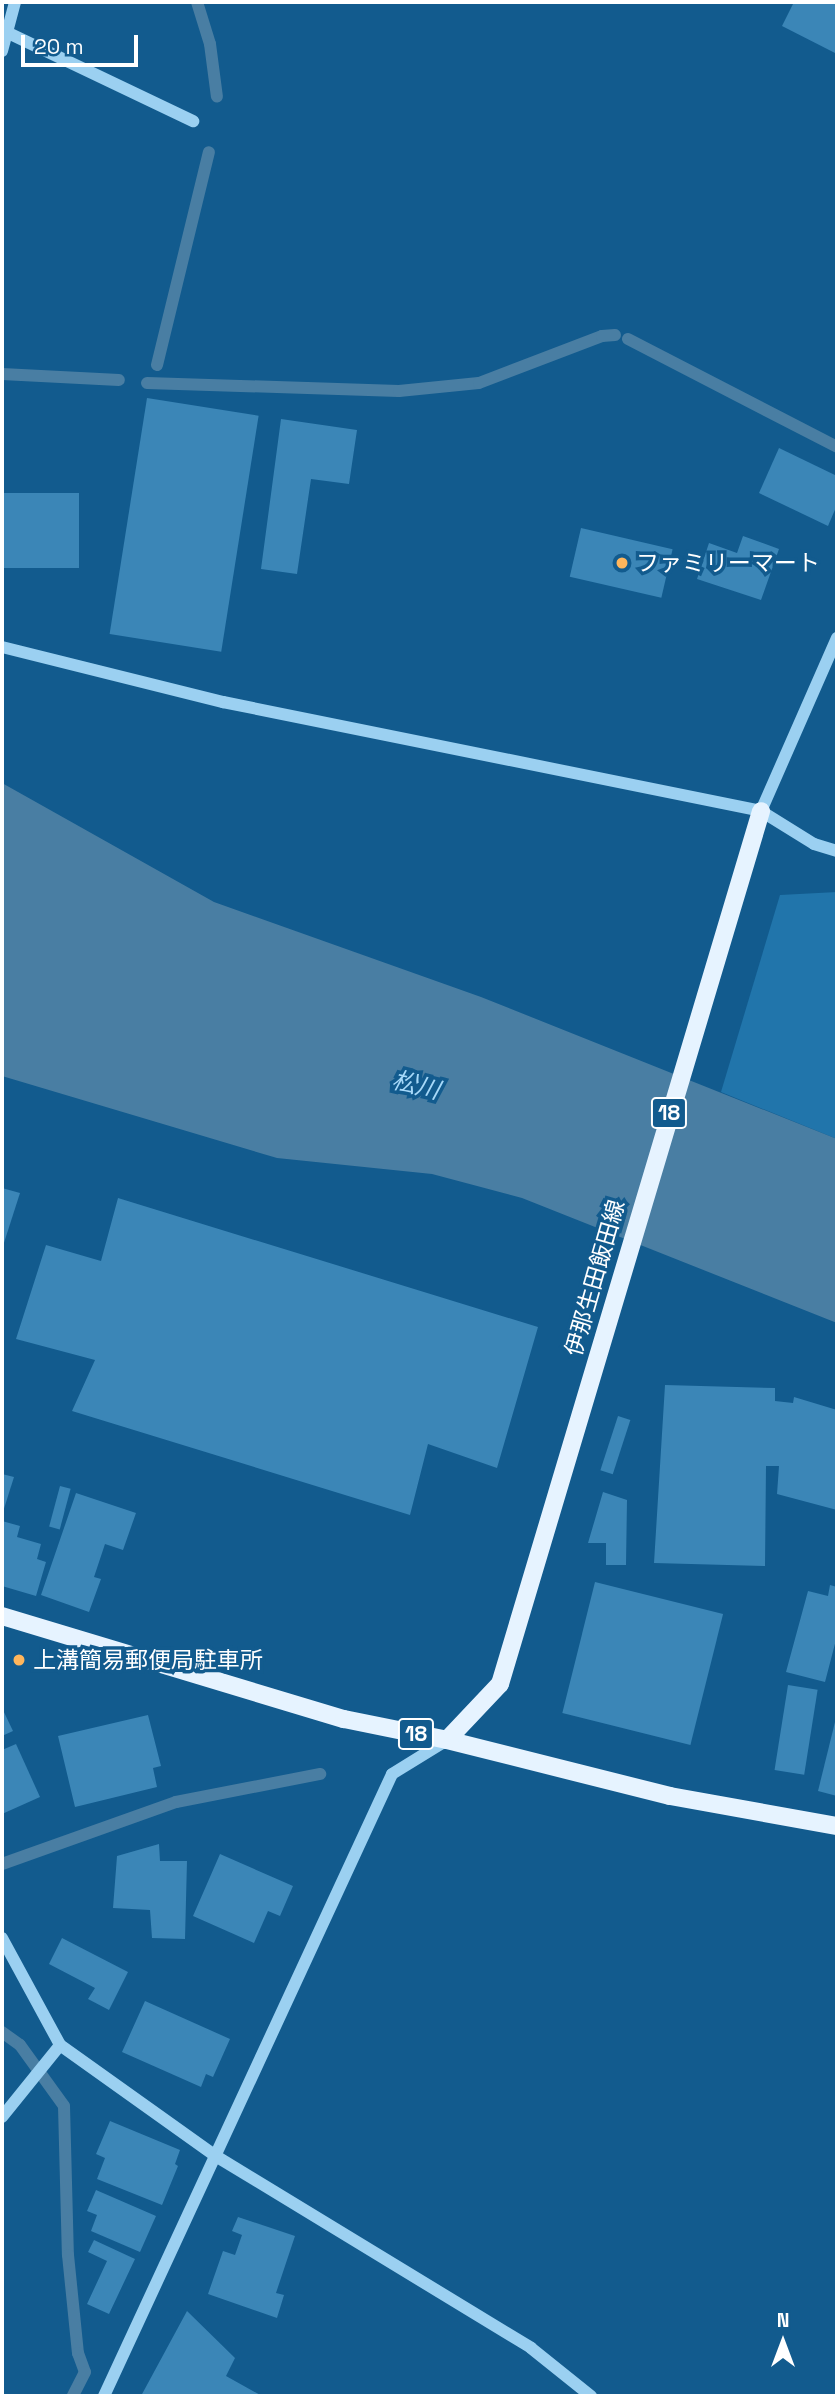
<!DOCTYPE html>
<meta charset="utf-8">
<style>
body{margin:0}
#map{position:relative;width:839px;height:2398px;overflow:hidden;background:#125b8e;font-family:"Space Grotesk","Noto Sans JP",sans-serif}
div>[style]{position:absolute}
.green>*{inset:0;background:#2175ab}
.water>*{inset:0;background:#497ea3}
.stream>*{height:12px;margin:-6px;padding:0 6px;transform-origin:6px;border-radius:6px;background:#497ea3}
.building>*{inset:0;background:#3b86b7;transform-origin:0 0}
.minor>*{height:12px;margin:-6px;padding:0 6px;transform-origin:6px;border-radius:6px;background:#9bd0f1}
.major>*{height:18px;margin:-9px;padding:0 9px;transform-origin:9px;border-radius:9px;background:#e6f3ff}
.dots>*{width:19px;height:19px;translate:-50% -50%;box-sizing:border-box;border:4px solid #125b8e;border-radius:50%}
span{translate:-50% -50%;white-space:nowrap;text-align:center;line-height:1.15;-webkit-text-stroke:7px #125b8e;paint-order:stroke}
.shield-label span{padding:2px 5px;background:#125b8e;border:2px solid;border-radius:5px;-webkit-text-stroke-width:0}
.shield-label{font-size:21px;color:#fff;font-weight:700}
.poi-label{font-size:23px;color:#fff}
.left{translate:0 -50%;text-align:left}
.street-label{font-size:23px;color:#fff}
.water-label{font-size:24px;color:#a7d9f9;font-style:italic}
.frame{position:absolute;inset:0;border:4px solid #fff;pointer-events:none}
.north{position:absolute;left:748px;top:2307px;width:70px;height:70px;-webkit-text-stroke:5px #125b8e;paint-order:stroke;rotate:0deg;font-size:19px;font-weight:700;line-height:28px;text-align:center;color:#fff}
.north::after{content:'';display:block;margin:auto;width:24px;height:32px;background:#fff;clip-path:polygon(50% 0,100% 100%,50% 72%,0 100%)}
.scale{position:absolute;left:21px;top:35px;width:117px;height:32px;box-sizing:border-box;border:4px solid #fff;border-top:0;padding-left:9px;font-size:21px;line-height:24px;white-space:nowrap;color:#fff;-webkit-text-stroke:5px #125b8e;paint-order:stroke}
</style>
<div id="map">
<div class="green">
<i style="clip-path:polygon(837px 892px,837px 1139px,721px 1092px,780px 895px)"></i>
</div>
<div class="water">
<i style="clip-path:polygon(2px 783px,214px 902px,481px 997px,837px 1139px,837px 1323px,522px 1198px,432px 1174px,277px 1158px,2px 1076px)"></i>
</div>
<div class="stream">
<i style="left:197px;top:2px;width:44px;rotate:72.8deg"></i>
<i style="left:210px;top:44px;width:53px;rotate:82.5deg"></i>
<i style="left:628px;top:339px;width:235px;rotate:27.3deg"></i>
<i style="left:157px;top:365px;width:219px;rotate:-76.3deg"></i>
<i style="left:2px;top:374px;width:117px;rotate:2.9deg"></i>
<i style="left:147px;top:383px;width:252px;rotate:1.8deg"></i>
<i style="left:399px;top:391px;width:80px;rotate:-5.7deg"></i>
<i style="left:479px;top:383px;width:132px;rotate:-20.9deg"></i>
<i style="left:602px;top:336px;width:13px;rotate:-4deg"></i>
<i style="left:2px;top:1864px;width:185px;rotate:-19.6deg"></i>
<i style="left:176px;top:1802px;width:147px;rotate:-11deg"></i>
<i style="left:2px;top:2032px;width:22px;rotate:36deg"></i>
<i style="left:20px;top:2045px;width:75px;rotate:54.2deg"></i>
<i style="left:64px;top:2106px;width:149px;rotate:88.5deg"></i>
<i style="left:68px;top:2255px;width:99px;rotate:84.2deg"></i>
<i style="left:78px;top:2353px;width:20px;rotate:70deg"></i>
<i style="left:85px;top:2372px;width:27px;rotate:117deg"></i>
</div>
<div class="building">
<i style="clip-path:polygon(794px 2px,837px 2px,837px 54px,782px 26px)"></i>
<i style="left:147px;top:398px;width:113px;height:239px;rotate:9deg"></i>
<i style="clip-path:polygon(281px 419px,357px 430px,349px 484px,311px 479px,297px 574px,261px 569px)"></i>
<i style="clip-path:polygon(779px 448px,837px 476px,837px 505px,828px 526px,759px 493px)"></i>
<i style="left:2px;top:493px;width:77px;height:75px"></i>
<i style="left:581px;top:528px;width:94px;height:50px;rotate:13deg"></i>
<i style="clip-path:polygon(743px 536px,779px 549px,761px 600px,697px 579px,709px 543px,737px 553px)"></i>
<i style="clip-path:polygon(2px 1188px,20px 1193px,2px 1249px)"></i>
<i style="clip-path:polygon(118px 1198px,538px 1327px,497px 1468px,428px 1444px,410px 1515px,72px 1411px,95px 1360px,16px 1339px,46px 1245px,101px 1261px)"></i>
<i style="clip-path:polygon(665px 1385px,775px 1388px,775px 1401px,793px 1403px,794px 1397px,837px 1410px,837px 1510px,777px 1494px,779px 1466px,766px 1466px,765px 1566px,654px 1563px)"></i>
<i style="left:618px;top:1416px;width:13px;height:57px;rotate:18deg"></i>
<i style="clip-path:polygon(2px 1474px,14px 1477px,2px 1515px)"></i>
<i style="left:60px;top:1486px;width:11px;height:42px;rotate:15deg"></i>
<i style="clip-path:polygon(603px 1492px,627px 1500px,626px 1565px,606px 1565px,606px 1543px,588px 1543px)"></i>
<i style="clip-path:polygon(76px 1493px,136px 1513px,123px 1550px,105px 1544px,94px 1577px,101px 1579px,89px 1612px,41px 1595px)"></i>
<i style="clip-path:polygon(2px 1521px,20px 1526px,17px 1537px,41px 1544px,37px 1559px,46px 1562px,36px 1596px,2px 1586px)"></i>
<i style="left:595px;top:1582px;width:132px;height:135px;rotate:14deg"></i>
<i style="clip-path:polygon(830px 1585px,837px 1587px,837px 1636px,825px 1682px,786px 1672px,808px 1591px,828px 1596px)"></i>
<i style="left:788px;top:1685px;width:30px;height:86px;rotate:9deg"></i>
<i style="clip-path:polygon(2px 1708px,13px 1731px,2px 1736px)"></i>
<i style="clip-path:polygon(148px 1715px,161px 1766px,153px 1768px,157px 1787px,75px 1807px,58px 1736px)"></i>
<i style="clip-path:polygon(836px 1718px,837px 1718px,837px 1796px,818px 1791px)"></i>
<i style="clip-path:polygon(16px 1744px,40px 1797px,2px 1814px,2px 1750px)"></i>
<i style="clip-path:polygon(159px 1844px,160px 1861px,187px 1861px,185px 1939px,152px 1938px,150px 1910px,113px 1908px,117px 1856px)"></i>
<i style="clip-path:polygon(220px 1854px,293px 1886px,280px 1916px,268px 1911px,254px 1943px,193px 1916px)"></i>
<i style="clip-path:polygon(62px 1938px,128px 1972px,109px 2010px,88px 1999px,95px 1988px,49px 1964px)"></i>
<i style="clip-path:polygon(145px 2001px,230px 2039px,213px 2077px,206px 2074px,201px 2087px,122px 2052px)"></i>
<i style="clip-path:polygon(110px 2121px,180px 2150px,175px 2164px,178px 2166px,162px 2205px,97px 2179px,105px 2158px,96px 2154px)"></i>
<i style="clip-path:polygon(96px 2190px,156px 2216px,140px 2252px,91px 2231px,97px 2215px,87px 2211px)"></i>
<i style="clip-path:polygon(238px 2217px,295px 2236px,276px 2293px,284px 2295px,277px 2318px,208px 2294px,223px 2251px,235px 2255px,242px 2235px,232px 2231px)"></i>
<i style="clip-path:polygon(94px 2240px,135px 2259px,109px 2314px,87px 2304px,107px 2261px,88px 2252px)"></i>
<i style="clip-path:polygon(187px 2311px,235px 2358px,226px 2376px,262px 2396px,141px 2396px)"></i>
</div>
<div class="minor">
<i style="left:2px;top:30px;width:212px;rotate:25.5deg"></i>
<i style="left:2px;top:51px;width:51px;rotate:-75.1deg"></i>
<i style="left:2px;top:647px;width:228px;rotate:14deg"></i>
<i style="left:223px;top:702px;width:549px;rotate:11.45deg"></i>
<i style="left:761px;top:811px;width:62px;rotate:31.9deg"></i>
<i style="left:814px;top:844px;width:24px;rotate:17deg"></i>
<i style="left:761px;top:811px;width:189px;rotate:-66.3deg"></i>
<i style="left:2px;top:1938px;width:122px;rotate:61.5deg"></i>
<i style="left:60px;top:2045px;width:189px;rotate:35.5deg"></i>
<i style="left:214px;top:2155px;width:371px;rotate:31.3deg"></i>
<i style="left:531px;top:2348px;width:77px;rotate:38.7deg"></i>
<i style="left:2px;top:2117px;width:92px;rotate:-51.1deg"></i>
<i style="left:104px;top:2396px;width:685px;rotate:-65.15deg"></i>
<i style="left:392px;top:1774px;width:65px;rotate:-31.7deg"></i>
</div>
<div class="major">
<i style="left:2px;top:1616px;width:357px;rotate:16.8deg"></i>
<i style="left:344px;top:1719px;width:105px;rotate:11.5deg"></i>
<i style="left:447px;top:1740px;width:230px;rotate:14.1deg"></i>
<i style="left:670px;top:1796px;width:170px;rotate:10.2deg"></i>
<i style="left:447px;top:1740px;width:77px;rotate:-46.6deg"></i>
<i style="left:500px;top:1684px;width:911px;rotate:-73.35deg"></i>
</div>
<div class="dots">
<i style="left:622px;top:563px;background:#ffb65c"></i>
<i style="left:19px;top:1660px;background:#ffb65c"></i>
</div>
<div class="shield-label">
<span style="left:669px;top:1113px">18</span>
<span style="left:416px;top:1734px">18</span>
</div>
<div class="poi-label">
<span class="left" style="left:636px;top:563px">ファミリーマート</span>
<span class="left" style="left:33px;top:1660px">上溝簡易郵便局駐車所</span>
</div>
<div class="street-label">
<span style="left:595px;top:1278px;rotate:-74deg">伊那生田飯田線</span>
</div>
<div class="water-label">
<span style="left:416px;top:1085px;rotate:14deg">松川</span>
</div>
<div class="frame"></div>
<div class="north">N</div>
<div class="scale">20 m</div>
</div>
